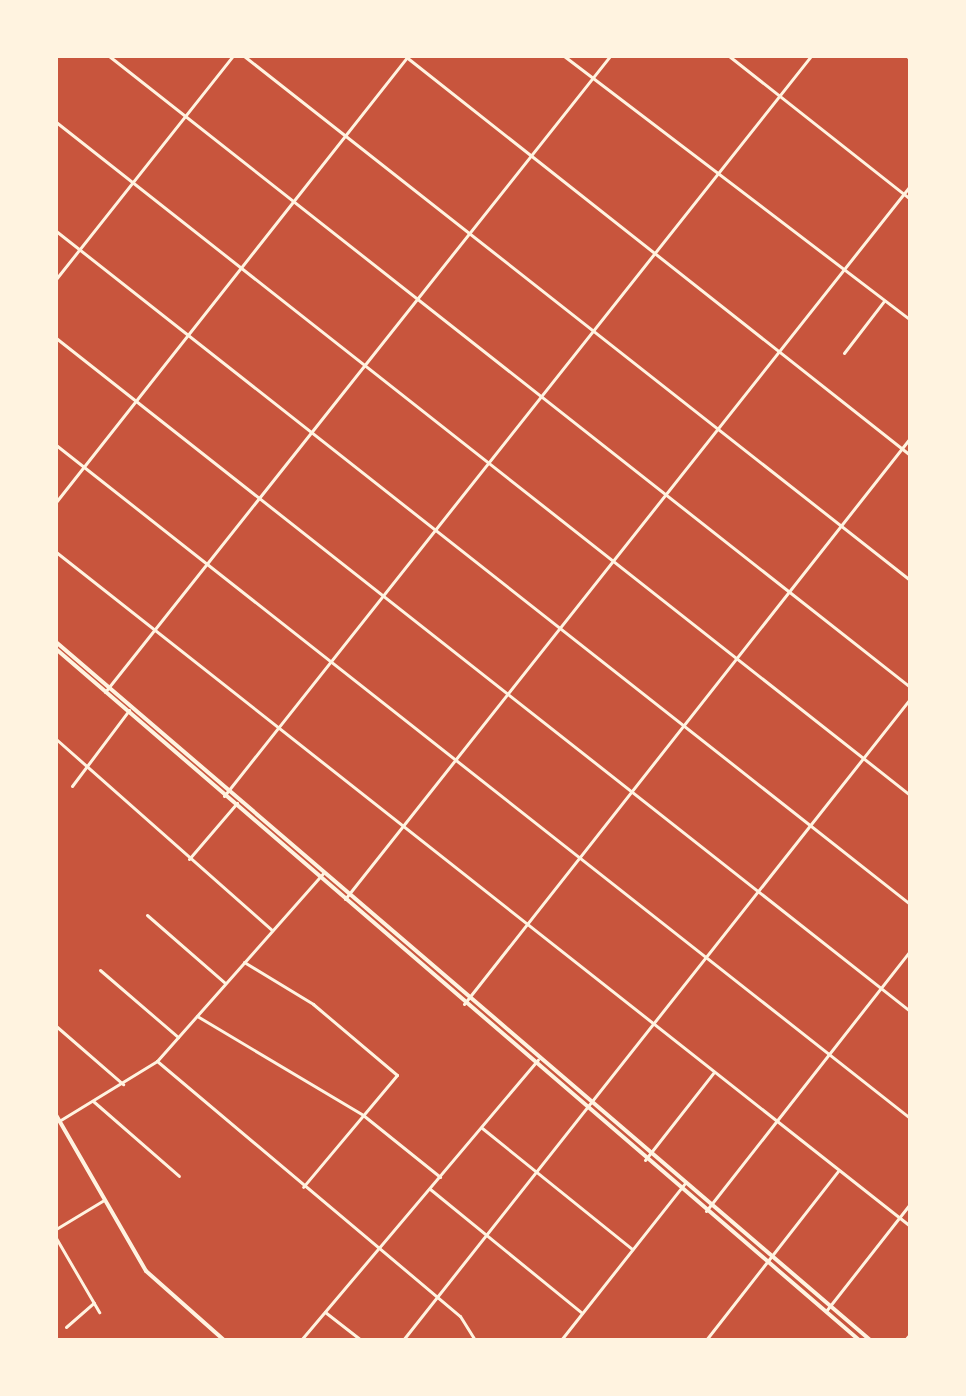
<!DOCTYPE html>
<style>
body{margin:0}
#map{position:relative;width:966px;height:1396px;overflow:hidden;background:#c8553d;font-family:"Zilla Slab",serif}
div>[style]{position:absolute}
.minor>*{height:3px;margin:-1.5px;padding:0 1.5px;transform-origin:1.5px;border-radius:1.5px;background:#fff3e0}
.tertiary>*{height:3px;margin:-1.5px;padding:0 1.5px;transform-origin:1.5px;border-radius:1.5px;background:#fff3e0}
.secondary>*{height:4px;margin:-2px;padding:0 2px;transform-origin:2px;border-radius:2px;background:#fff3e0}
span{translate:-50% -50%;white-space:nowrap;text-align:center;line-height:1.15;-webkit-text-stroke:6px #fff3e0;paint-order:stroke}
.frame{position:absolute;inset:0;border:58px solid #fff3e0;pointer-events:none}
</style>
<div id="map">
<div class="minor">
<i style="left:109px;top:56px;width:1020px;rotate:38.23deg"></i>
<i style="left:244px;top:56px;width:847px;rotate:38.2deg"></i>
<i style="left:405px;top:56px;width:644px;rotate:38.31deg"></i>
<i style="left:564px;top:56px;width:435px;rotate:37.3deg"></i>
<i style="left:907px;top:56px;width:4px;rotate:45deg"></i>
<i style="left:56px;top:122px;width:1087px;rotate:38.24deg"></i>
<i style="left:56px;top:231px;width:1087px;rotate:38.24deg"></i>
<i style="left:56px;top:279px;width:285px;rotate:-51.6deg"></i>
<i style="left:56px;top:338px;width:1087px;rotate:38.24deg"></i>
<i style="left:844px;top:353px;width:66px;rotate:-52.4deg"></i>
<i style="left:56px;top:445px;width:1087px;rotate:38.24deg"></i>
<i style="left:56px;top:502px;width:568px;rotate:-51.72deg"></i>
<i style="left:56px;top:552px;width:1088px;rotate:38.28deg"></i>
<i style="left:105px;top:692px;width:812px;rotate:-51.55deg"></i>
<i style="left:56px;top:739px;width:288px;rotate:41.5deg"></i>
<i style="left:72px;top:786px;width:95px;rotate:-53.1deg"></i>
<i style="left:224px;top:796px;width:945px;rotate:-51.58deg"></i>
<i style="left:189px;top:859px;width:74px;rotate:-49.4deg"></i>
<i style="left:345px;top:899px;width:910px;rotate:-51.61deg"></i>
<i style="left:147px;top:915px;width:103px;rotate:41.1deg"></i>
<i style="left:244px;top:962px;width:81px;rotate:31.3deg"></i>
<i style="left:313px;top:1004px;width:110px;rotate:40.2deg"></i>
<i style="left:397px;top:1075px;width:146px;rotate:130deg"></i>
<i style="left:100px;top:970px;width:103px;rotate:40.7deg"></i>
<i style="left:464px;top:1004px;width:721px;rotate:-51.76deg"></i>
<i style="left:197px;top:1016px;width:193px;rotate:30.8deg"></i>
<i style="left:363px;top:1115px;width:99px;rotate:38.8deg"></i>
<i style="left:56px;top:1026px;width:89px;rotate:40.9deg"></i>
<i style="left:157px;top:1061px;width:396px;rotate:40.1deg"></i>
<i style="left:460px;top:1316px;width:28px;rotate:58deg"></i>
<i style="left:93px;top:1101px;width:114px;rotate:41.1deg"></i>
<i style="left:482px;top:1128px;width:193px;rotate:38.9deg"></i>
<i style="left:645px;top:1160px;width:112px;rotate:-51.9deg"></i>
<i style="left:430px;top:1189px;width:196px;rotate:39.2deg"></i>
<i style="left:706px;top:1211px;width:330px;rotate:-51.9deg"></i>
<i style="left:56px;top:1229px;width:56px;rotate:-31.1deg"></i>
<i style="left:56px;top:1238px;width:86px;rotate:59.8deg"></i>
<i style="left:826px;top:1311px;width:136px;rotate:-51.9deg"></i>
<i style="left:325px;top:1312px;width:46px;rotate:37.9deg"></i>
<i style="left:66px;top:1327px;width:37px;rotate:-41deg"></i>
<i style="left:301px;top:1340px;width:367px;rotate:-49.8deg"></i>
<i style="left:403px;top:1340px;width:817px;rotate:-51.66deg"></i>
<i style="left:561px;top:1340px;width:199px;rotate:-51.7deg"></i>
<i style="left:706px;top:1340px;width:214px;rotate:-52deg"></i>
<i style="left:905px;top:1340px;width:8px;rotate:-50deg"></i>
</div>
<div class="tertiary">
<i style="left:729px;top:56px;width:231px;rotate:38.3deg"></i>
<i style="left:59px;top:1121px;width:115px;rotate:-31.5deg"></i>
<i style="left:157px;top:1061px;width:252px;rotate:-48.5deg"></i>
</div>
<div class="secondary">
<i style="left:56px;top:642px;width:1072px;rotate:40.61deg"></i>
<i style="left:56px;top:649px;width:1059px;rotate:40.71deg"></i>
<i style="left:56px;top:1115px;width:180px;rotate:60deg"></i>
<i style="left:146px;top:1271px;width:104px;rotate:41.5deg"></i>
</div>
<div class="frame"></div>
</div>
